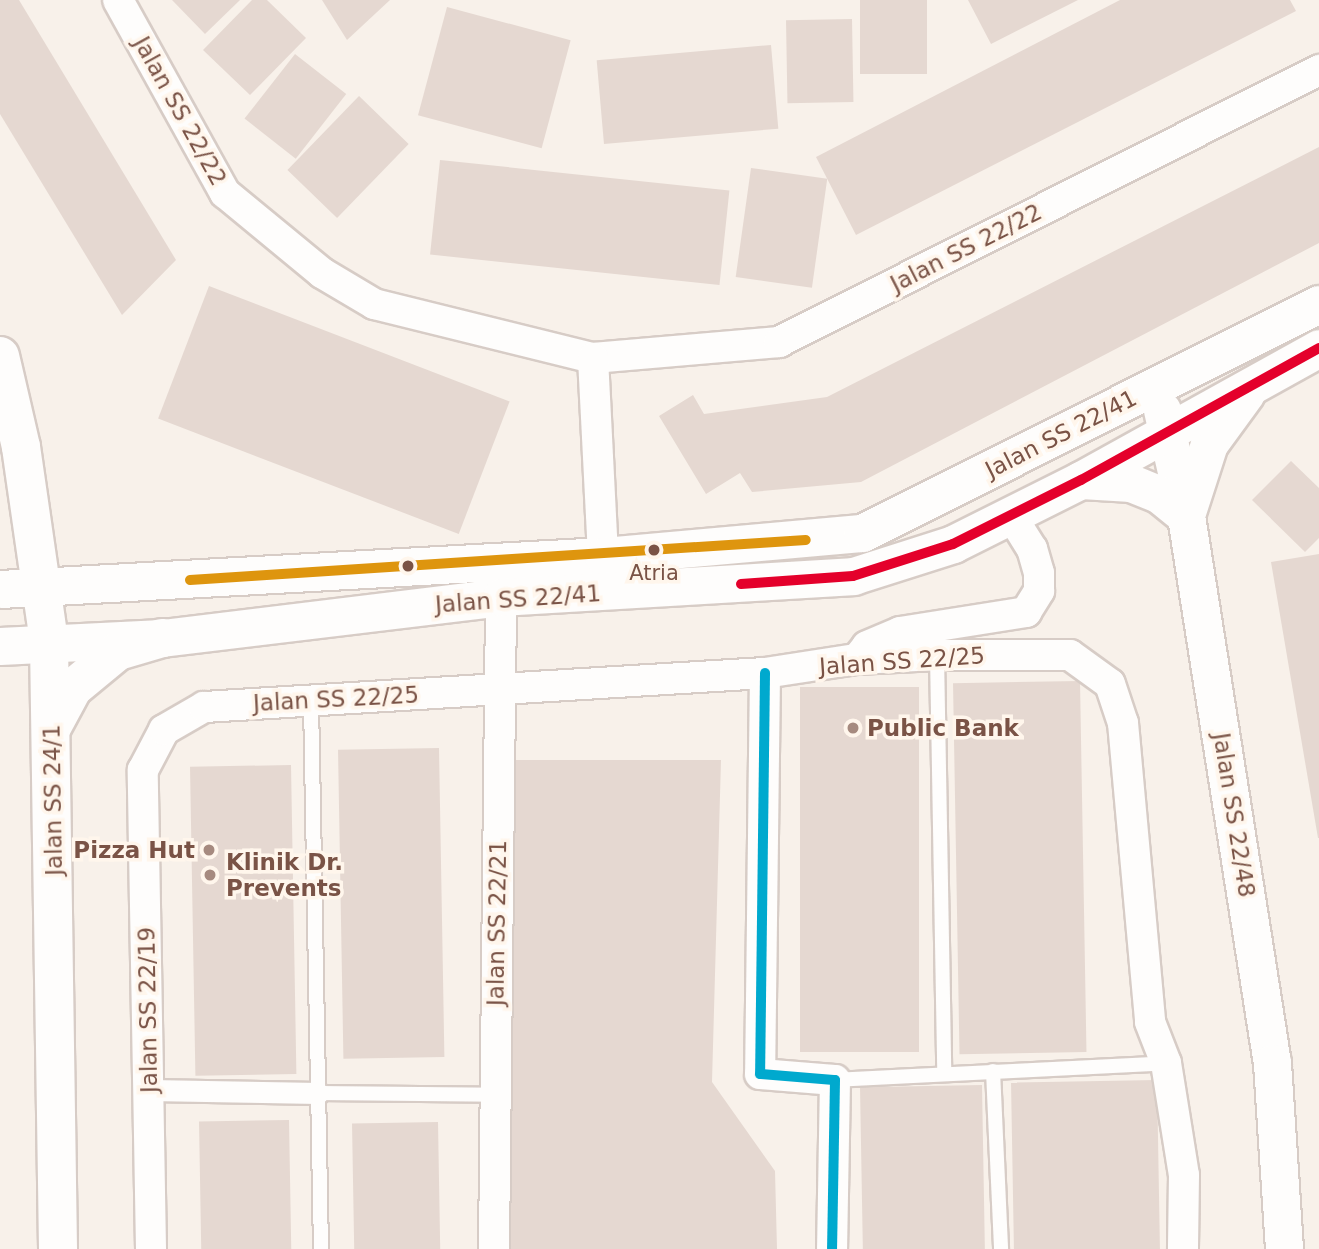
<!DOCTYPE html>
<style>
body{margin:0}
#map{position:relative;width:1319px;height:1249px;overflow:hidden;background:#f8f1ea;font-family:"DejaVu Sans",sans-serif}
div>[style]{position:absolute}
.building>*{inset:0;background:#e5d8d1;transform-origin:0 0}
.roads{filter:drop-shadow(2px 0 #d7ccc6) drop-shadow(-2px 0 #d7ccc6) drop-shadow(0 2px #d7ccc6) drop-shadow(0 -2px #d7ccc6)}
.service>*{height:14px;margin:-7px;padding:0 7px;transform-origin:7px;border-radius:7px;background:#fefdfc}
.pedestrian>*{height:21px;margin:-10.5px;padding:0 10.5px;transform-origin:10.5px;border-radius:10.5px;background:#fefdfc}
.minor>*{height:30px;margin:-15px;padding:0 15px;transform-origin:15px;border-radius:15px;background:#fefdfc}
.tertiary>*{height:37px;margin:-18.5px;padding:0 18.5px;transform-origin:18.5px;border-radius:18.5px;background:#fefdfc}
.secondary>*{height:38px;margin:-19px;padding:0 19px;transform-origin:19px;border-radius:19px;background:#fefdfc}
.bus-1>*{height:10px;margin:-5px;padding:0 5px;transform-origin:5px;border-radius:5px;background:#de950e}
.bus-2>*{height:10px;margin:-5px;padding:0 5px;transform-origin:5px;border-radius:5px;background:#e4002b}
.bus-3>*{height:10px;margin:-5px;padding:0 5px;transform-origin:5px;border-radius:5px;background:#00a9ce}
.dots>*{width:19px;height:19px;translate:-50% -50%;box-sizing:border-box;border:4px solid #fff6ec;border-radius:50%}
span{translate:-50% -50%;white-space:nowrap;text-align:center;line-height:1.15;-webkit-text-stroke:7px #fff6ec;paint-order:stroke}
.bus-label{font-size:21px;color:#7a5346}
.street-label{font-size:23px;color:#7a5346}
.poi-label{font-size:23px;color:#7a5346;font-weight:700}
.left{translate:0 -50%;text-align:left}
.right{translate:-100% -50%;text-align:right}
</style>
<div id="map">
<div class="building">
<i style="clip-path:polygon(0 0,19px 0,176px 260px,122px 315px,0 114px)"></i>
<i style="clip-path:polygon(172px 0,240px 0,205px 34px)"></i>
<i style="clip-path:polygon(252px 0,267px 0,306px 38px,250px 95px,203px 50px)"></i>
<i style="clip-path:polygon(322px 0,390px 0,347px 40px)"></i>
<i style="left:860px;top:0;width:67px;height:74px"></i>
<i style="clip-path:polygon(968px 0,1078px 0,991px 44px)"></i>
<i style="clip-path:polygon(1120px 0,1290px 0,1296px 11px,856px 235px,816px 157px)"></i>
<i style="left:447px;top:7px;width:128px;height:112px;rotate:15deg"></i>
<i style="left:852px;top:19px;width:83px;height:66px;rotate:89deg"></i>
<i style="left:771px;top:45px;width:84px;height:175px;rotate:85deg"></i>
<i style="left:295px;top:54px;width:65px;height:82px;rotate:38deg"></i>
<i style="left:359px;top:96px;width:69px;height:103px;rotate:44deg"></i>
<i style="clip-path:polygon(1319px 147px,1319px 243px,861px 482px,752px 492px,740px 473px,706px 494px,659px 416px,693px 395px,704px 414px,827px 397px)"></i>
<i style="left:440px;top:160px;width:291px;height:95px;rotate:6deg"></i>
<i style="left:751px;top:168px;width:77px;height:110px;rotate:8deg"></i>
<i style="left:209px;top:286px;width:322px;height:142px;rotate:21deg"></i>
<i style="clip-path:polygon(1291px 461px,1319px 488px,1319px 538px,1305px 552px,1252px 500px)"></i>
<i style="clip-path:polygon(1319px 554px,1319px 838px,1318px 838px,1271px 562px)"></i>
<i style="left:1080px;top:681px;width:371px;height:127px;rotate:89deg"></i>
<i style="left:919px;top:687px;width:365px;height:119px;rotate:90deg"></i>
<i style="left:439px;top:748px;width:309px;height:101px;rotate:89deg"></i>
<i style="clip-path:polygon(501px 760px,721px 760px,712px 1082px,775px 1171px,777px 1249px,508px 1249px)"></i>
<i style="left:291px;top:765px;width:309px;height:101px;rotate:89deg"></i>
<i style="left:1157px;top:1080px;width:169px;height:146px;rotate:89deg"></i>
<i style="left:982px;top:1085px;width:164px;height:122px;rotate:89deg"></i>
<i style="left:289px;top:1120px;width:129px;height:90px;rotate:89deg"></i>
<i style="left:438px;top:1122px;width:127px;height:86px;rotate:89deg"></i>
</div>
<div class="roads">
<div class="service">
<i style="left:937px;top:655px;width:419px;rotate:89deg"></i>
<i style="left:311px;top:700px;width:549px;rotate:88.96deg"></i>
<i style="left:993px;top:1071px;width:178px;rotate:87.4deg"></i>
<i style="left:835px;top:1080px;width:331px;rotate:-2.9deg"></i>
<i style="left:318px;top:1093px;width:178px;rotate:0.6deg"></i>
</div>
<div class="pedestrian">
<i style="left:150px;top:1090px;width:168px;rotate:1deg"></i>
</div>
<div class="minor">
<i style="left:118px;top:0;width:221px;rotate:61deg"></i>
<i style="left:225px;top:193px;width:126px;rotate:39.5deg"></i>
<i style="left:322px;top:273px;width:61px;rotate:30.8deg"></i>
<i style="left:374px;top:304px;width:226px;rotate:13.9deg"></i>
<i style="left:593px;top:358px;width:187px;rotate:-4.9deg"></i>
<i style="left:779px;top:342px;width:605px;rotate:-26.73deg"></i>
<i style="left:593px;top:358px;width:198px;rotate:87.1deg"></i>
<i style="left:857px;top:659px;width:16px;rotate:-52deg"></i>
<i style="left:867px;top:646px;width:36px;rotate:-23deg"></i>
<i style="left:900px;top:632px;width:128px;rotate:-9deg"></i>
<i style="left:1026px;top:612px;width:25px;rotate:-58deg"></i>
<i style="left:1039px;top:591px;width:18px;rotate:-90deg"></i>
<i style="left:1039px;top:573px;width:25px;rotate:-106deg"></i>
<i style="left:1032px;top:549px;width:39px;rotate:-122deg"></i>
<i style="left:765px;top:673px;width:401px;rotate:90.7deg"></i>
<i style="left:760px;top:1074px;width:75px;rotate:4.6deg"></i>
<i style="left:835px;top:1080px;width:169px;rotate:91deg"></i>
<i style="left:151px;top:1249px;width:479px;rotate:-91deg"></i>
<i style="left:143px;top:770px;width:45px;rotate:-62.3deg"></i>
<i style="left:164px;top:730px;width:46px;rotate:-29.9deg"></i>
<i style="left:204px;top:707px;width:562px;rotate:-3.47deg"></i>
<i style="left:765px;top:673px;width:93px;rotate:-8.7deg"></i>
<i style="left:857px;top:659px;width:80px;rotate:-2.9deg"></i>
<i style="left:937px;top:655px;width:133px"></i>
<i style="left:1070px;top:655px;width:49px;rotate:35.9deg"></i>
<i style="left:1110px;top:684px;width:41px;rotate:71.6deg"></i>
<i style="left:1123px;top:723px;width:300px;rotate:84.8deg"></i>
<i style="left:1150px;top:1022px;width:44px;rotate:68.7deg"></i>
<i style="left:1166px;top:1063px;width:113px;rotate:80.9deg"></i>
<i style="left:1184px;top:1175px;width:74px;rotate:90.8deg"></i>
<i style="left:494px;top:1249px;width:652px;rotate:-89.38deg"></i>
</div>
<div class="tertiary">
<i style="left:1162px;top:410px;width:109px;rotate:77.2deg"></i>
<i style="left:1186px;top:516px;width:554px;rotate:81.07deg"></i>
<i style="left:1272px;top:1063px;width:186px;rotate:86.3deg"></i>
<i style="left:1081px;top:480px;width:50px;rotate:3.4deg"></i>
<i style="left:1131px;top:483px;width:31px;rotate:22deg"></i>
<i style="left:1160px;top:495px;width:33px;rotate:39deg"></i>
<i style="left:1187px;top:512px;width:71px;rotate:-72.1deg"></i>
<i style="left:1209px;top:444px;width:63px;rotate:-54deg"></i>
<i style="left:0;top:589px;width:604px;rotate:-3.13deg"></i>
<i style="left:603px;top:556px;width:260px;rotate:-5.1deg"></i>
<i style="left:862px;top:533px;width:511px;rotate:-26.62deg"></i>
<i style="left:0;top:646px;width:162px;rotate:-2.8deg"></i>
<i style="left:162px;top:638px;width:341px;rotate:-6.9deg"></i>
<i style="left:501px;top:597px;width:353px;rotate:-3.4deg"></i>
<i style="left:853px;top:576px;width:105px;rotate:-17.7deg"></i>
<i style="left:953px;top:544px;width:143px;rotate:-26.6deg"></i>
<i style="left:1081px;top:480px;width:272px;rotate:-29deg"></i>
</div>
<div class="secondary">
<i style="left:0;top:356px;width:93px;rotate:77deg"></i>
<i style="left:21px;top:447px;width:197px;rotate:81.8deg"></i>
<i style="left:49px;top:642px;width:607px;rotate:89.15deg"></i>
<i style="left:52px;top:727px;width:44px;rotate:-61.7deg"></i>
<i style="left:73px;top:688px;width:58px;rotate:-39.4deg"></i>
<i style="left:118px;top:651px;width:46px;rotate:-16.5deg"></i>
</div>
</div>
<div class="bus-1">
<i style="left:190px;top:580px;width:617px;rotate:-3.72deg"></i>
</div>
<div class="bus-2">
<i style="left:741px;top:584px;width:112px;rotate:-4.1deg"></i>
<i style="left:853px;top:576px;width:105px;rotate:-17.7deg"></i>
<i style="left:953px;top:544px;width:143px;rotate:-26.6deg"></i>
<i style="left:1081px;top:480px;width:272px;rotate:-29deg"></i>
</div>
<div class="bus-3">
<i style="left:765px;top:673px;width:401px;rotate:90.7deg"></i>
<i style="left:760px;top:1074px;width:75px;rotate:4.6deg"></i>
<i style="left:835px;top:1080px;width:169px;rotate:91deg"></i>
</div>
<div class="dots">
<i style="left:654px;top:550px;background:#7a5346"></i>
<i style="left:408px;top:566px;background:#7a5346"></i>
<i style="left:853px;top:728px;background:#a68a7f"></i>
<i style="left:209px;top:850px;background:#a68a7f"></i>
<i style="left:210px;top:875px;background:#a68a7f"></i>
</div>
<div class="bus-label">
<span style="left:654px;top:573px">Atria</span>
</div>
<div class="street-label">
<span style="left:180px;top:111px;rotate:61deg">Jalan SS 22/22</span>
<span style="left:966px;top:248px;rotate:-27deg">Jalan SS 22/22</span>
<span style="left:1061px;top:434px;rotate:-27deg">Jalan SS 22/41</span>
<span style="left:518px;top:599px;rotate:-4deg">Jalan SS 22/41</span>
<span style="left:902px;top:661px;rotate:-4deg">Jalan SS 22/25</span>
<span style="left:336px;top:699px;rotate:-3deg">Jalan SS 22/25</span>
<span style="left:53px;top:800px;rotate:-91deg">Jalan SS 24/1</span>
<span style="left:1234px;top:815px;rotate:81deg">Jalan SS 22/48</span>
<span style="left:497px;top:923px;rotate:-89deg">Jalan SS 22/21</span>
<span style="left:148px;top:1010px;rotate:-91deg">Jalan SS 22/19</span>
</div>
<div class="poi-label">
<span class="left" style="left:867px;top:728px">Public Bank</span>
<span class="right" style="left:195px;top:850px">Pizza Hut</span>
<span class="left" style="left:226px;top:875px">Klinik Dr.<br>Prevents</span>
</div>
</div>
